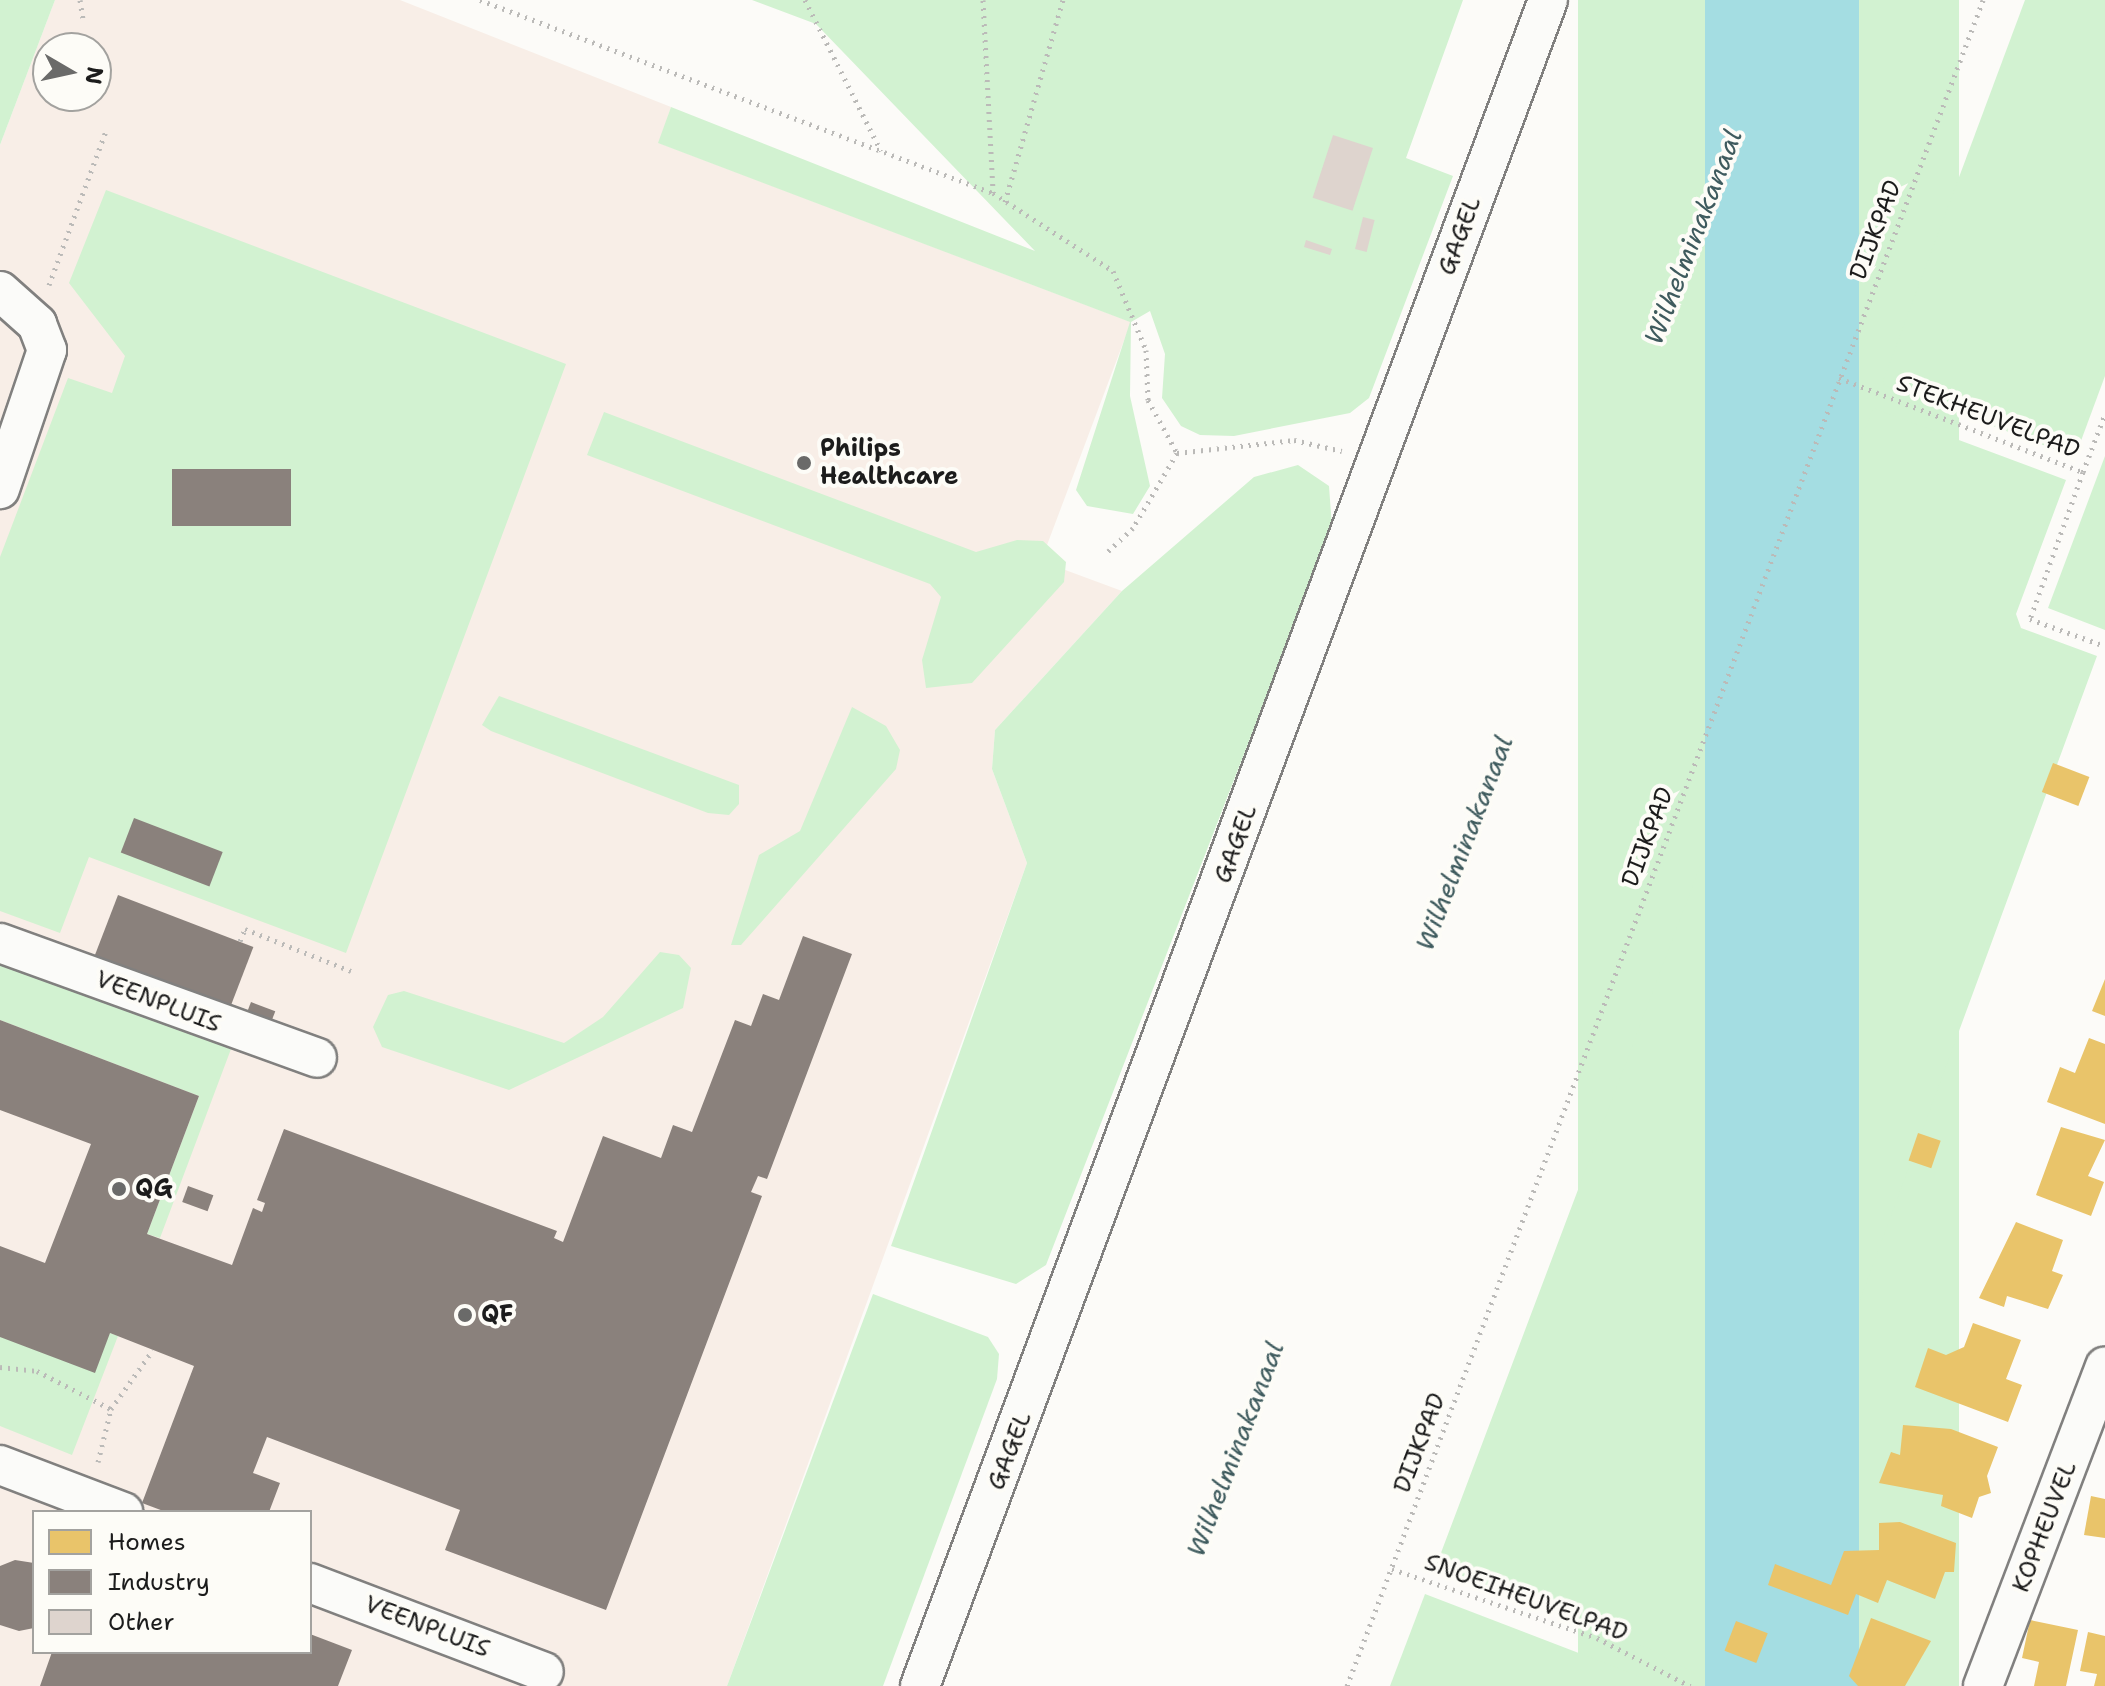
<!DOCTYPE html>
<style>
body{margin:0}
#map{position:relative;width:2105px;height:1686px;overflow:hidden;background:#fcfbf8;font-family:"Shantell Sans",sans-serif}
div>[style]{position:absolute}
.built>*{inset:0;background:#f8eee7}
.green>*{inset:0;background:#d2f2d1;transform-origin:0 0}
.water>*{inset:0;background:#a4dde2;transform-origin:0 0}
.homes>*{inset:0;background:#e9c46a;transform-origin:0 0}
.industry>*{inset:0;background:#8a817c;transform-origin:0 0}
.building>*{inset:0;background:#ded4ce;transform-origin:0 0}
.path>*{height:5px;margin-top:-2.5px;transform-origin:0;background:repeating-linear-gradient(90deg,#bbbab8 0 2px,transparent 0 8px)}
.roads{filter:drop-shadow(2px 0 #81807f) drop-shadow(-2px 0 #81807f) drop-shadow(0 2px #81807f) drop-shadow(0 -2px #81807f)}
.minor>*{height:38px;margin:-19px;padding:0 19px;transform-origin:19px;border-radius:19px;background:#fbfbf9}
.dots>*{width:22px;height:22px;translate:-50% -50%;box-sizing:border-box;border:4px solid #fdfcf7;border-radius:50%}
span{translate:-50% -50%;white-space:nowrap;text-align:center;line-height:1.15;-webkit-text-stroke:8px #fdfcf7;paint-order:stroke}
.street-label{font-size:24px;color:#1c1c1c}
.poi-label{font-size:24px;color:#1c1c1c;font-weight:700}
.left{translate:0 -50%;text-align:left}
.water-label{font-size:26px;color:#3f5b5e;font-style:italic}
.legend{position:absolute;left:32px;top:1510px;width:280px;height:144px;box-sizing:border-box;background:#fdfcf7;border:2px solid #a3a29f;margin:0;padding:10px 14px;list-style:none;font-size:24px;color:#1c1c1c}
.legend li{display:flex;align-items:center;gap:16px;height:40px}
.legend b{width:40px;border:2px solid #a3a29f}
.north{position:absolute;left:32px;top:32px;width:80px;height:80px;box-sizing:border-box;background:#fdfcf7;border:2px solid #a3a29f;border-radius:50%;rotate:99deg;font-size:22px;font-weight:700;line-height:32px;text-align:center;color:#1c1c1c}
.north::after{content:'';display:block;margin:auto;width:28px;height:36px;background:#6a6a69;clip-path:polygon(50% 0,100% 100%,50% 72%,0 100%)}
</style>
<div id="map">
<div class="built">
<i style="clip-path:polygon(evenodd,55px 0,400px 0,671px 107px,659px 143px,1131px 322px,1041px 561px,1122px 591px,995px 730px,992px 769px,1027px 863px,727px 1686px,0 1686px,0 145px,55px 0,48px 48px,96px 48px,96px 96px,48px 96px,48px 48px,55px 0,34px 1512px,310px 1512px,310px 1652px,34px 1652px,34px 1512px)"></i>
</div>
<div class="green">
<i style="clip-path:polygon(0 0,55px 0,0 145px)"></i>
<i style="clip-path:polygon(752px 0,1463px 0,1406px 158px,1453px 176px,1369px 398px,1350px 413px,1234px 436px,1200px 435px,1181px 426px,1162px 398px,1165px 354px,1150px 311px,1131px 322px,1130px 396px,1150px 486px,1133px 514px,1087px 506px,1076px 490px,1130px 322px,658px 143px,671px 107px,1035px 251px,816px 24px)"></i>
<i style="left:1578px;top:0;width:127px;height:1799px"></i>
<i style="left:1859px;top:0;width:100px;height:1803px"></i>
<i style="clip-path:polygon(2025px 0,2105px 0,2105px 376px,2075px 457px,1882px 384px)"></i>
<i style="clip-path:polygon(106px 190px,566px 364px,346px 953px,89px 857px,60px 933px,0 911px,0 557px,68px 378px,112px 393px,125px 356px,69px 283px)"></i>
<i style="clip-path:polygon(1873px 408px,2066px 480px,2016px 614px,2021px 628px,2097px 656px,1718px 1686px,1648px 1648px,1436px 1566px)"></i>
<i style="clip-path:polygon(604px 412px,976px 552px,1017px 540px,1043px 541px,1066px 562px,1064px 582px,972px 683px,926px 688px,922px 660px,941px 597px,930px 584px,587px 455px)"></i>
<i style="clip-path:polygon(2105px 456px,2105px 630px,2048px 608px)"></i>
<i style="clip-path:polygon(1298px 465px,1329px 486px,1332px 527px,1046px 1265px,1016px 1284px,891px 1246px,1027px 863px,992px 769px,995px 730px,1122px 591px,1254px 477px)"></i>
<i style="clip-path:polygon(499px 696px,739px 785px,739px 804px,729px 815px,708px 813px,491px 731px,482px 725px)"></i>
<i style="clip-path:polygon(852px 707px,886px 726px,900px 750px,896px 769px,741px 945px,731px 945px,759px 855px,800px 831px)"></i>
<i style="clip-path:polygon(660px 952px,679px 955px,691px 968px,683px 1008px,509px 1090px,382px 1047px,373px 1027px,388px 995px,404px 991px,564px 1043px,603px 1017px)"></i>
<i style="clip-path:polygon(0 964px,231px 1049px,160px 1238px,147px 1234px,199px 1096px,0 1020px)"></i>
<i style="clip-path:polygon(873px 1294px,988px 1337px,999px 1354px,997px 1379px,883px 1686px,727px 1686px)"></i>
<i style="clip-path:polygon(110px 1333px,118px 1336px,72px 1455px,0 1426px,0 1336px)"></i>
<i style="clip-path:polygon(1425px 1594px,1636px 1675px,1655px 1686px,1390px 1686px)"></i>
</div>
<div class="water">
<i style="left:1705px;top:0;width:154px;height:1802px"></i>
</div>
<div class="homes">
<i style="left:2053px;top:763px;width:39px;height:31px;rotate:21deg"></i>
<i style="clip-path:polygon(2105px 979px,2105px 1016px,2092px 1011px)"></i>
<i style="clip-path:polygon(2089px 1038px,2105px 1044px,2105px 1124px,2047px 1102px,2060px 1067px,2075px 1073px)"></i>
<i style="clip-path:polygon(2061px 1127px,2105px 1140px,2088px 1176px,2104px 1182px,2091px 1216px,2036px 1195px)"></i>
<i style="left:1918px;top:1133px;width:24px;height:29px;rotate:19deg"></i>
<i style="clip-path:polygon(2016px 1222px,2063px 1240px,2052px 1271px,2063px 1275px,2048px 1309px,2007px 1296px,2004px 1307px,1979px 1298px)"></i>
<i style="clip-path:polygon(1973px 1323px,2021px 1340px,2006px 1379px,2022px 1385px,2008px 1422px,1915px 1387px,1928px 1348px,1946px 1355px,1964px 1347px)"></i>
<i style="clip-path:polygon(1903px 1425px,1951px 1429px,1998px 1447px,1987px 1476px,1991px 1493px,1979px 1497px,1972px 1518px,1941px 1506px,1943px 1495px,1879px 1483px,1891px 1452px,1900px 1455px)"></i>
<i style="clip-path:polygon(2091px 1496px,2105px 1499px,2105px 1538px,2084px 1535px)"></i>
<i style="clip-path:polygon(1900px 1522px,1956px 1543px,1954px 1572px,1945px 1572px,1935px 1599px,1887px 1580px,1878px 1603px,1856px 1594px,1848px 1615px,1768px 1585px,1775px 1564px,1831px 1585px,1844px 1551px,1879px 1550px,1879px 1523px)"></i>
<i style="clip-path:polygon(1871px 1618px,1931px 1641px,1905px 1686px,1858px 1686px,1849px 1676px)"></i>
<i style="clip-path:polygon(2030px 1620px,2078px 1630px,2066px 1686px,2034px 1686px,2039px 1662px,2022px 1658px)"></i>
<i style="left:1736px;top:1621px;width:34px;height:32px;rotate:21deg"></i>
<i style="clip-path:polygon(2088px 1632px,2105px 1636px,2105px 1686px,2094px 1686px,2097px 1674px,2080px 1671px)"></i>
</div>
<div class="industry">
<i style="left:172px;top:469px;width:119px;height:57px"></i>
<i style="left:134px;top:818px;width:95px;height:37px;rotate:21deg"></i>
<i style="left:118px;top:895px;width:145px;height:67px;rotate:21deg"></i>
<i style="clip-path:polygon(803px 936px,852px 954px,767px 1179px,758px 1176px,751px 1192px,762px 1196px,606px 1610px,445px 1550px,460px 1510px,267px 1437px,253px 1473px,280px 1483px,269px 1512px,166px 1512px,142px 1503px,194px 1366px,110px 1333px,95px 1373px,0 1337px,0 1246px,45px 1263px,91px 1144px,0 1110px,0 1020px,199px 1096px,147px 1234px,232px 1265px,253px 1208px,262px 1212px,265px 1203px,257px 1200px,284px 1129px,557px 1231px,554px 1238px,563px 1242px,603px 1136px,661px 1158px,673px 1125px,692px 1132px,735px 1020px,751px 1026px,763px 994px,779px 1000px)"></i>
<i style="left:251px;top:1002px;width:26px;height:14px;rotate:21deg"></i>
<i style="left:188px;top:1186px;width:27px;height:17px;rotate:20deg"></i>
<i style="clip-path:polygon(15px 1560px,34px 1563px,34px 1628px,19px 1631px,0 1625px,0 1566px)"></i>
<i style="clip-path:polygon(310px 1634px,352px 1650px,338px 1686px,40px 1686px,52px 1652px,310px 1652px)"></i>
</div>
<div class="building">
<i style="left:1333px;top:135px;width:42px;height:66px;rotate:18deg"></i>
<i style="left:1363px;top:217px;width:12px;height:33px;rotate:14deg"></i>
<i style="clip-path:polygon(1306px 240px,1332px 249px,1330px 255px,1304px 247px)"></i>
</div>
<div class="path">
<i style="left:80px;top:0;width:18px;rotate:81deg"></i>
<i style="left:480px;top:0;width:548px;rotate:20.62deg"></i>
<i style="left:805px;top:0;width:169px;rotate:63.3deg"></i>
<i style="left:983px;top:0;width:193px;rotate:87deg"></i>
<i style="left:993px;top:193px;width:143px;rotate:33deg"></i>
<i style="left:1113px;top:271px;width:86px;rotate:67.3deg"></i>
<i style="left:1146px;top:350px;width:50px;rotate:87.7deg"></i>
<i style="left:1148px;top:400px;width:60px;rotate:61.3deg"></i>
<i style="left:1177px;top:453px;width:87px;rotate:120.4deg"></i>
<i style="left:1133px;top:528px;width:37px;rotate:137deg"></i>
<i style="left:1005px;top:202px;width:210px;rotate:-74deg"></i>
<i style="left:49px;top:285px;width:167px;rotate:-69.7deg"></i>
<i style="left:1839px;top:378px;width:261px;rotate:21.1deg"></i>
<i style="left:2083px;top:472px;width:156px;rotate:109.8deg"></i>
<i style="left:2030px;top:619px;width:80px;rotate:19.8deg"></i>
<i style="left:1177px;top:453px;width:118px;rotate:-6.3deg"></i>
<i style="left:1294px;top:440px;width:49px;rotate:12.9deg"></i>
<i style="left:2083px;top:472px;width:62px;rotate:-69.2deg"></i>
<i style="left:240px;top:941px;width:13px;rotate:-67deg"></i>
<i style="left:245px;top:929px;width:114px;rotate:21.6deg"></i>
<i style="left:0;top:1367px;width:37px;rotate:6deg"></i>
<i style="left:37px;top:1371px;width:83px;rotate:27.2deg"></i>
<i style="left:111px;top:1409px;width:72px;rotate:-54.6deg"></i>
<i style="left:98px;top:1462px;width:55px;rotate:-76.2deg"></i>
<i style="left:1392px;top:1569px;width:216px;rotate:18.6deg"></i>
<i style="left:1597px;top:1638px;width:105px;rotate:27.3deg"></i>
<i style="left:1347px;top:1686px;width:1802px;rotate:-69.33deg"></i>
</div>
<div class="roads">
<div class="minor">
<i style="left:0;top:291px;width:50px;rotate:41.7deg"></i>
<i style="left:37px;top:324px;width:28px;rotate:69deg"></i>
<i style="left:47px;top:350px;width:147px;rotate:108.7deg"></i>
<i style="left:0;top:943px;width:337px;rotate:19.9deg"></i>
<i style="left:0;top:1465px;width:132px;rotate:20.9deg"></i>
<i style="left:310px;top:1583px;width:250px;rotate:20.8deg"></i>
<i style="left:920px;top:1686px;width:1799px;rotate:-69.57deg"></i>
<i style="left:1983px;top:1686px;width:342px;rotate:-69.1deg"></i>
</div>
</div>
<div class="dots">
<i style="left:804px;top:463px;background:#6a6a69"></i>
<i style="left:119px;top:1189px;background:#6a6a69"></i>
<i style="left:465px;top:1315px;background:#6a6a69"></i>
</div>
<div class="street-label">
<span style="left:1876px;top:230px;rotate:-69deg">DIJKPAD</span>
<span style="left:1460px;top:236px;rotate:-70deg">GAGEL</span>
<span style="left:1988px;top:417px;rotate:21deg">STEKHEUVELPAD</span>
<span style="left:1648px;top:837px;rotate:-69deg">DIJKPAD</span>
<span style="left:1236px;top:844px;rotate:-70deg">GAGEL</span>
<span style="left:158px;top:1002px;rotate:21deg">VEENPLUIS</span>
<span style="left:1420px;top:1443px;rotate:-69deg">DIJKPAD</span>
<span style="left:1010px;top:1451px;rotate:-69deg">GAGEL</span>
<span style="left:2045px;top:1527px;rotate:-69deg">KOPHEUVEL</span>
<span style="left:1526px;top:1598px;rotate:20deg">SNOEIHEUVELPAD</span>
<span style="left:427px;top:1627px;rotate:21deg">VEENPLUIS</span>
</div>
<div class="poi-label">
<span class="left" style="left:820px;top:463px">Philips<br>Healthcare</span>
<span class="left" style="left:135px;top:1189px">QG</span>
<span class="left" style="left:481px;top:1315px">QF</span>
</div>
<div class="water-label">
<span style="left:1693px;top:237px;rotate:-69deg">Wilhelminakanaal</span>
<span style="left:1464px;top:843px;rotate:-69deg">Wilhelminakanaal</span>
<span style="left:1235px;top:1449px;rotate:-69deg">Wilhelminakanaal</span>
</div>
<ul class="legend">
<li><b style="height:22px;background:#e9c46a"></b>Homes</li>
<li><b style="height:22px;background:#8a817c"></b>Industry</li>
<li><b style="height:22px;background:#ded4ce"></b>Other</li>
</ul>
<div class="north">N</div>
</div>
